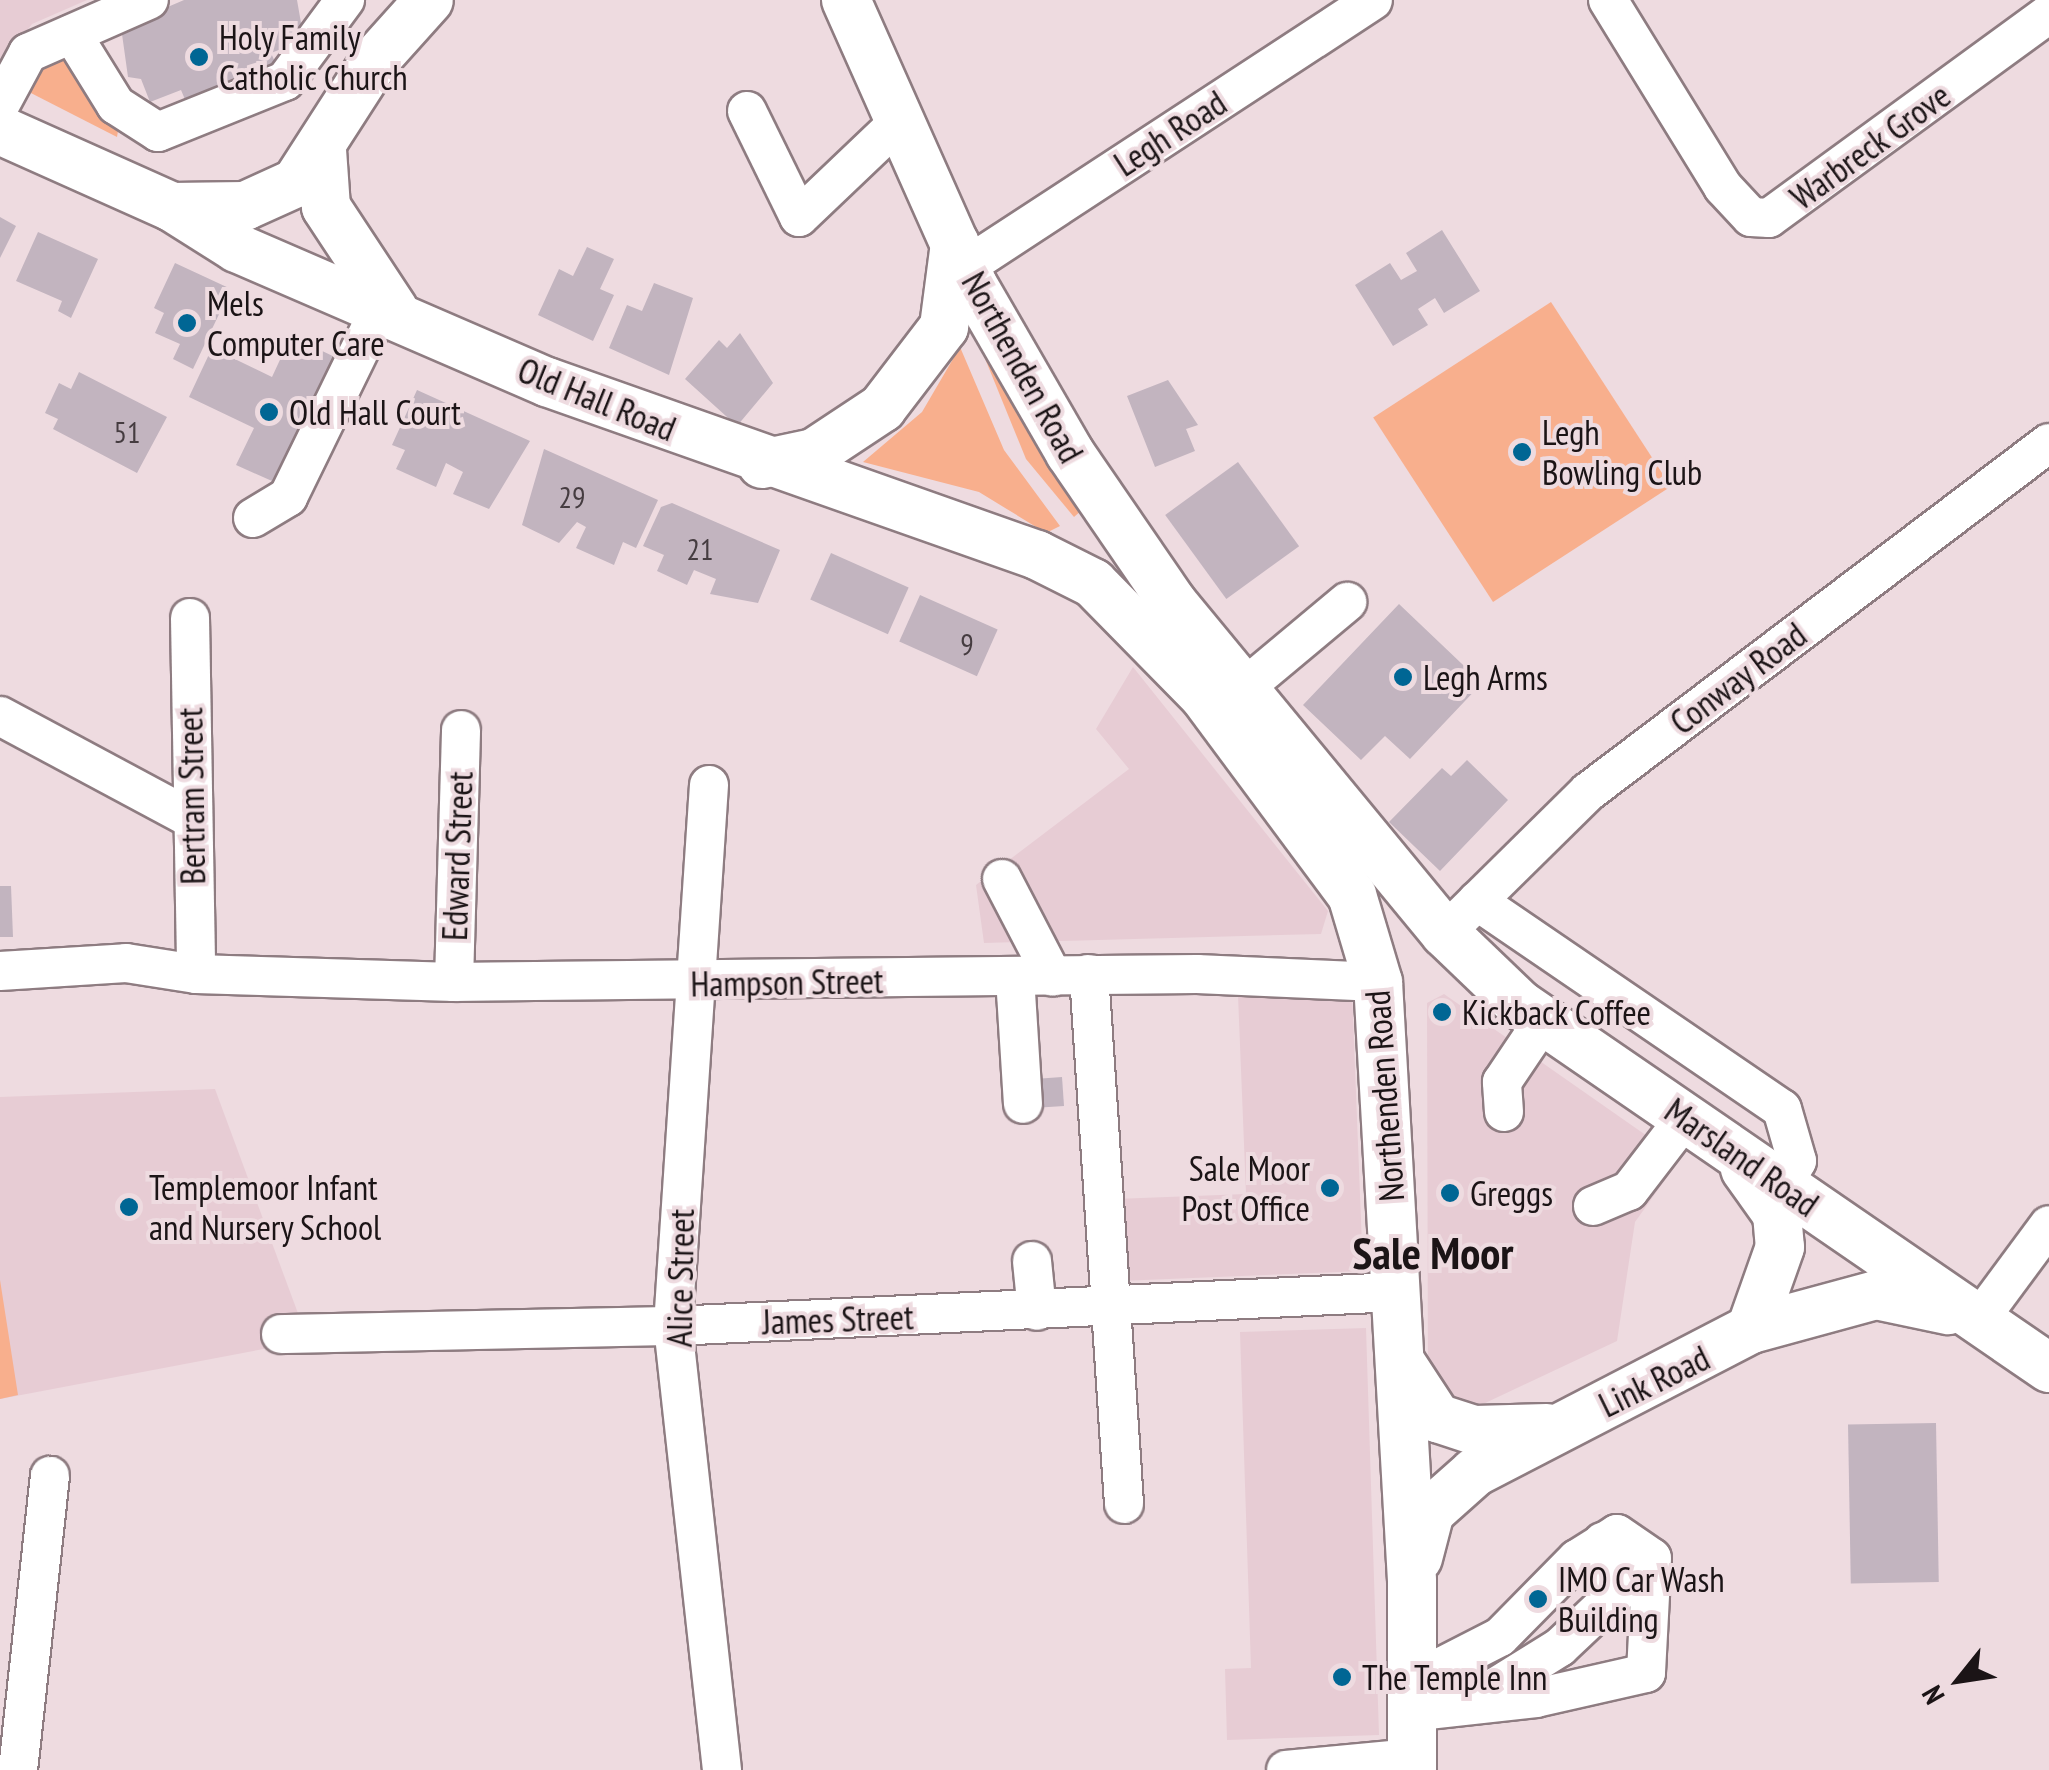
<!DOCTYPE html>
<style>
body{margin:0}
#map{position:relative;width:2049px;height:1770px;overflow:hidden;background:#eedbe0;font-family:"PT Sans Narrow",sans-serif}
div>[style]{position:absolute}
.built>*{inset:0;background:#e7ccd4}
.green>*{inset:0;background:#f8af8d;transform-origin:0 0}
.building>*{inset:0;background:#c2b4bf;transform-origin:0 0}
.roads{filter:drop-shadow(2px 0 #8e7c81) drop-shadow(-2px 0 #8e7c81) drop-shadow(0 2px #8e7c81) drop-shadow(0 -2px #8e7c81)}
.minor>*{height:38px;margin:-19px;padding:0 19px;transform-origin:19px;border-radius:19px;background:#fff}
.major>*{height:48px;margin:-24px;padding:0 24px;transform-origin:24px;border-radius:24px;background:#fff}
.dots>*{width:28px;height:28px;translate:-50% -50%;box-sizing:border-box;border:5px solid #eedbe0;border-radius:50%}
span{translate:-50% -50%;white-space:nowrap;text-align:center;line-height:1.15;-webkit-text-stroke:8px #eedbe0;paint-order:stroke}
.number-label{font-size:30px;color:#453c40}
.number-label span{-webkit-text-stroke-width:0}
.poi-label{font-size:35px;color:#1b1416}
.left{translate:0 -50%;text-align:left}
.right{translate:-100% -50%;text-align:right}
.street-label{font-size:35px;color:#1b1416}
.district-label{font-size:45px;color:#1b1416;font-weight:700}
.north{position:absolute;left:1909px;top:1630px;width:100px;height:100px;-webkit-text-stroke:8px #eedbe0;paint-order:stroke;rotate:240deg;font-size:28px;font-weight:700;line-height:40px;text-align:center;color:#1b1416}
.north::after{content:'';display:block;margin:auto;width:35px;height:45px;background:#1b1416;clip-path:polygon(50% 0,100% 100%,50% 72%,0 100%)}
</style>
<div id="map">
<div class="built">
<i style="clip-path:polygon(0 0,87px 0,32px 24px,0 66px)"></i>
<i style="clip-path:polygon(1133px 667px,1328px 911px,1321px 934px,984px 943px,976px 885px,1129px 769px,1096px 729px)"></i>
<i style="clip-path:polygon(1352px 991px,1363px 1271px,1120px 1281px,1115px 1199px,1246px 1194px,1238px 995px)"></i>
<i style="clip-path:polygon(1444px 994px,1680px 1159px,1635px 1222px,1617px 1341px,1481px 1405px,1446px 1403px,1428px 1389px,1427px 1003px)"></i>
<i style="clip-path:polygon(215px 1089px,299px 1316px,295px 1343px,0 1399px,0 1097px)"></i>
<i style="clip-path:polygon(1366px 1328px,1379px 1735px,1227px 1740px,1225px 1669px,1251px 1668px,1240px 1332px)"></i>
</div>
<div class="green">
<i style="clip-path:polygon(61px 58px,81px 71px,119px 125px,117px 137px,25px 90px,29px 71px)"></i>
<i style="left:1551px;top:302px;width:220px;height:212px;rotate:57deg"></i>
<i style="clip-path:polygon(975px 334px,1082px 510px,1074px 517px,1026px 459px)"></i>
<i style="clip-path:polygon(960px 347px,1004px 450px,1060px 526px,1046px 533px,979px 492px,863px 462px,922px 412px)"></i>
<i style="clip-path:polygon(0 1280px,18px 1395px,0 1399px)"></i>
</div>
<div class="building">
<i style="clip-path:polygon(184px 0,297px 0,304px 40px,271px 53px,280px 73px,189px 109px,181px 90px,150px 102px,141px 79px,128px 77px,121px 27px)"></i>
<i style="clip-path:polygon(0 217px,16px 226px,0 258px)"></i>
<i style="clip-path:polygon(1442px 230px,1480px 291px,1444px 313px,1435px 298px,1418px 309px,1428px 325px,1393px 346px,1355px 285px,1390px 263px,1401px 280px,1417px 271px,1406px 253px)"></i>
<i style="clip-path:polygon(38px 232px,98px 259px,71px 318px,58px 311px,62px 301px,16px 281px)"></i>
<i style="clip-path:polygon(587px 247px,614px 259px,600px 289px,614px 295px,593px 341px,538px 315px,559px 269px,573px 276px)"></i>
<i style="clip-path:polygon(175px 263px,231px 289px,193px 369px,173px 359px,180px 344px,155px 333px,164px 313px,154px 308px)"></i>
<i style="clip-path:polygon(654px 283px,693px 298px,669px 375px,609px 348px,627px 305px,642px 311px)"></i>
<i style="clip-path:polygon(740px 333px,773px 383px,737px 426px,685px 379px,719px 340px,727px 348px)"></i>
<i style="clip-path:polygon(291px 336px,341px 360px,281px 485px,236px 465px,254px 428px,189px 397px,212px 348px,272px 377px)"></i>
<i style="clip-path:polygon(79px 372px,167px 417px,137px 473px,53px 429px,58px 419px,45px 413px,59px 383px,71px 389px)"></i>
<i style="clip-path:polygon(1168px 380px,1198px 425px,1186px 429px,1195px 451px,1155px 467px,1127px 396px)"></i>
<i style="clip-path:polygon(417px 390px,530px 441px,489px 509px,453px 494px,463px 472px,446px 463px,436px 487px,396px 469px,405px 450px,392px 445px)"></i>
<i style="clip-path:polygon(544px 449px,658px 500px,636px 548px,623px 542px,614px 565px,576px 548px,586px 527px,577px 522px,559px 543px,522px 525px)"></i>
<i style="left:1238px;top:462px;width:104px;height:90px;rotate:54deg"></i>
<i style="clip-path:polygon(672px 503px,780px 550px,758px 603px,710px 594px,716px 579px,694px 570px,687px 585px,657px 571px,664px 555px,643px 546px,661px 507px)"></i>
<i style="left:831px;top:553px;width:85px;height:51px;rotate:24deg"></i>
<i style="left:920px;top:595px;width:85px;height:51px;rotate:24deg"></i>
<i style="clip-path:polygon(1399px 604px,1482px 683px,1410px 759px,1385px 736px,1361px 760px,1303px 705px)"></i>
<i style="clip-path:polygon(1467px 760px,1508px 800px,1440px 871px,1389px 822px,1442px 768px,1451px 776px)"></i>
<i style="clip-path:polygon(0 886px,11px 886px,13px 937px,0 937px)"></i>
<i style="left:1062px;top:1077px;width:29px;height:31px;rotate:86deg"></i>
<i style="left:1936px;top:1423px;width:159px;height:88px;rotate:89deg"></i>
</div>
<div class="roads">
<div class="minor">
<i style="left:1608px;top:0;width:220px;rotate:58.4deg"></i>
<i style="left:1723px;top:187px;width:41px;rotate:47deg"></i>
<i style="left:1751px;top:217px;width:18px;rotate:3deg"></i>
<i style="left:1769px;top:218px;width:346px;rotate:-36.1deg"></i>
<i style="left:72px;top:34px;width:84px;rotate:58.2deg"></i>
<i style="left:116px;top:105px;width:50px;rotate:32.7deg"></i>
<i style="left:158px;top:132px;width:137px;rotate:-21.9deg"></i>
<i style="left:285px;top:81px;width:101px;rotate:-53.5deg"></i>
<i style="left:0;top:105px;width:59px;rotate:-61.7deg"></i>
<i style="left:28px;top:53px;width:132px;rotate:-23.7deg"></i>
<i style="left:747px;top:111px;width:118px;rotate:63.9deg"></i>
<i style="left:799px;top:217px;width:141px;rotate:-43.6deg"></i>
<i style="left:967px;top:266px;width:485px;rotate:-33.2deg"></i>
<i style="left:253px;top:518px;width:41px;rotate:-31deg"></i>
<i style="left:288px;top:497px;width:212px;rotate:-64deg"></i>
<i style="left:190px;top:618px;width:356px;rotate:89deg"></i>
<i style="left:1243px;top:689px;width:136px;rotate:-39.9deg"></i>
<i style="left:0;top:716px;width:216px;rotate:28.2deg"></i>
<i style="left:709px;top:785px;width:542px;rotate:93.81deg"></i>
<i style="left:673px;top:1326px;width:447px;rotate:83.7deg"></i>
<i style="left:1002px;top:879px;width:110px;rotate:62.5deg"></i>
<i style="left:1477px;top:901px;width:369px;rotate:34.3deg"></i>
<i style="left:1782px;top:1109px;width:54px;rotate:73.9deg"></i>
<i style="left:1797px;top:1161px;width:27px;rotate:121deg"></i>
<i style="left:1445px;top:933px;width:201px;rotate:-44.6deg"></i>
<i style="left:1588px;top:792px;width:578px;rotate:-37.13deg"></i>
<i style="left:0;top:971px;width:126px;rotate:-3.6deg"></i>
<i style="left:126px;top:963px;width:71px;rotate:8.9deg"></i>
<i style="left:196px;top:974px;width:258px;rotate:1.8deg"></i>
<i style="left:454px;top:982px;width:743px;rotate:-0.62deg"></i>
<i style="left:1197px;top:974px;width:181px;rotate:2.5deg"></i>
<i style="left:1089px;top:974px;width:531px;rotate:86.22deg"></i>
<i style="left:1015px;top:977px;width:127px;rotate:86.4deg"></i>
<i style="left:454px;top:982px;width:252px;rotate:-88.4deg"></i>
<i style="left:1504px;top:1112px;width:30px;rotate:-94deg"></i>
<i style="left:1502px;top:1082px;width:73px;rotate:-56.1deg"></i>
<i style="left:1593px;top:1206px;width:39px;rotate:-23deg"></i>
<i style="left:1629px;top:1191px;width:92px;rotate:-52.5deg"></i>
<i style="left:1032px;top:1261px;width:50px;rotate:84.3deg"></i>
<i style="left:1978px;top:1321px;width:119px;rotate:-53.5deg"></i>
<i style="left:281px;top:1334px;width:392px;rotate:-1.2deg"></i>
<i style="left:673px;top:1326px;width:724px;rotate:-2.69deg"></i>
<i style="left:1410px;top:1683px;width:101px;rotate:-27.1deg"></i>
<i style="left:1500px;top:1637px;width:110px;rotate:-45.4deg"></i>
<i style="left:1577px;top:1559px;width:47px;rotate:-32deg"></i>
<i style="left:1617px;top:1534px;width:42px;rotate:34.4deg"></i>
<i style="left:1652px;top:1558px;width:115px;rotate:93deg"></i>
<i style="left:1646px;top:1673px;width:113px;rotate:167.2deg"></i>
<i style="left:1536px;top:1698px;width:125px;rotate:173.6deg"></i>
<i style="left:1475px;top:1700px;width:100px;rotate:-31.9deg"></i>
<i style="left:1560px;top:1647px;width:77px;rotate:-43.4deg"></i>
<i style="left:1616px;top:1594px;width:54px;rotate:-104deg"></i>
<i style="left:18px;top:1770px;width:296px;rotate:-83.8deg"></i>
<i style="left:1286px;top:1770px;width:127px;rotate:-5.4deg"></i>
</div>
<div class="major">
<i style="left:846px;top:0;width:312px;rotate:66deg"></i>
<i style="left:973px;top:285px;width:194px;rotate:60deg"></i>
<i style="left:1070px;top:453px;width:181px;rotate:55.6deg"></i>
<i style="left:1172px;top:602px;width:429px;rotate:50.5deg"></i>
<i style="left:1445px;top:933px;width:103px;rotate:43.8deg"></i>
<i style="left:1519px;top:1004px;width:643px;rotate:34.48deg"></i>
<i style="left:0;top:130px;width:188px;rotate:24.1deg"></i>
<i style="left:172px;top:207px;width:77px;rotate:32.2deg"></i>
<i style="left:237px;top:248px;width:338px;rotate:23.4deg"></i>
<i style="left:547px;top:382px;width:520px;rotate:19.45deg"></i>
<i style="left:1037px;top:555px;width:63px;rotate:26.6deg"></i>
<i style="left:1093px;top:583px;width:158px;rotate:45.5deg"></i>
<i style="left:1204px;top:696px;width:248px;rotate:53.4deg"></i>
<i style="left:1352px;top:895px;width:91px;rotate:73.4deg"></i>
<i style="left:1378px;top:982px;width:600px;rotate:86.75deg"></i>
<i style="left:1412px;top:1581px;width:189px;rotate:90deg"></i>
<i style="left:322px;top:150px;width:57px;rotate:86deg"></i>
<i style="left:326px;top:207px;width:123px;rotate:56.6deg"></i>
<i style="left:172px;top:207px;width:73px;rotate:-0.8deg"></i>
<i style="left:245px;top:206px;width:56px;rotate:-24.3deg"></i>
<i style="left:296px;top:183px;width:148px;rotate:-57.2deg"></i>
<i style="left:376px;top:59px;width:79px;rotate:-48.1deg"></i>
<i style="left:762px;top:464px;width:53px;rotate:-11.9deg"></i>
<i style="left:814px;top:453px;width:82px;rotate:-33.5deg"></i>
<i style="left:882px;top:408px;width:102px;rotate:-52.6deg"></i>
<i style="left:944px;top:327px;width:84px;rotate:-82.5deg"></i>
<i style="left:1745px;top:1169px;width:55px;rotate:54.6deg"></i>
<i style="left:1777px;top:1214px;width:33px;rotate:85deg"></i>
<i style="left:1780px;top:1247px;width:87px;rotate:109.5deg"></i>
<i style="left:1401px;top:1363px;width:66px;rotate:56.8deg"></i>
<i style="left:1437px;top:1418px;width:40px;rotate:18deg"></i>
<i style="left:1475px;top:1430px;width:72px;rotate:-1.6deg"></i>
<i style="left:1418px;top:1558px;width:48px;rotate:-75.4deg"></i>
<i style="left:1430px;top:1512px;width:60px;rotate:-41.6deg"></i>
<i style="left:1475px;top:1472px;width:311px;rotate:-27.4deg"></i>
<i style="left:1751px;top:1329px;width:130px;rotate:-15.2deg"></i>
<i style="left:1876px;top:1295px;width:74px;rotate:11.8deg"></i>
</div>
</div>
<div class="dots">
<i style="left:199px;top:57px;background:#006694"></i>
<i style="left:187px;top:323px;background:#006694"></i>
<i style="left:269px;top:412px;background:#006694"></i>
<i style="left:1522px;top:452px;background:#006694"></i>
<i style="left:1403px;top:677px;background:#006694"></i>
<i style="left:1442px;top:1012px;background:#006694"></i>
<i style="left:1330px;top:1188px;background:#006694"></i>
<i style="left:1450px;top:1193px;background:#006694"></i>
<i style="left:129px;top:1207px;background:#006694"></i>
<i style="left:1538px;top:1599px;background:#006694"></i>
<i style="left:1342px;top:1677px;background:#006694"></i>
</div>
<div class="number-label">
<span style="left:127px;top:432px">51</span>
<span style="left:572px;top:497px">29</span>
<span style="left:700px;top:549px">21</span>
<span style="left:967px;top:644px">9</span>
</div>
<div class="poi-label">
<span class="left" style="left:219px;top:57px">Holy Family<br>Catholic Church</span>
<span class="left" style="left:207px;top:323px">Mels<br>Computer Care</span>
<span class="left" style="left:289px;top:412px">Old Hall Court</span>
<span class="left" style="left:1542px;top:452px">Legh<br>Bowling Club</span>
<span class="left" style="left:1423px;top:677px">Legh Arms</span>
<span class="left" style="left:1462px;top:1012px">Kickback Coffee</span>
<span class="right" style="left:1310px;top:1188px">Sale Moor<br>Post Office</span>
<span class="left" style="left:149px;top:1207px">Templemoor Infant<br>and Nursery School</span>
<span class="left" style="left:1470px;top:1193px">Greggs</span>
<span class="left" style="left:1558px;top:1599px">IMO Car Wash<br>Building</span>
<span class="left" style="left:1362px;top:1677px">The Temple Inn</span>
</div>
<div class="street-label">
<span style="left:1170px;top:133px;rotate:-33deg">Legh Road</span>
<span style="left:1870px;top:146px;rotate:-36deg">Warbreck Grove</span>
<span style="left:1023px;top:367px;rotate:61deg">Northenden Road</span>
<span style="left:597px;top:399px;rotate:22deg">Old Hall Road</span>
<span style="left:1738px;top:678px;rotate:-37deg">Conway Road</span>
<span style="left:191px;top:796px;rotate:-91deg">Bertram Street</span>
<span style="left:457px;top:856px;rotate:-88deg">Edward Street</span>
<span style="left:787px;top:982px;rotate:-1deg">Hampson Street</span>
<span style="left:1384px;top:1096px;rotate:-94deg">Northenden Road</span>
<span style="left:1742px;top:1157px;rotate:35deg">Marsland Road</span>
<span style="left:680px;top:1278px;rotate:-89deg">Alice Street</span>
<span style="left:838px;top:1319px;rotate:-2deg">James Street</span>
<span style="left:1654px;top:1381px;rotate:-26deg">Link Road</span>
</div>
<div class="district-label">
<span style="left:1433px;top:1253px">Sale Moor</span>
</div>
<div class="north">N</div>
</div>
